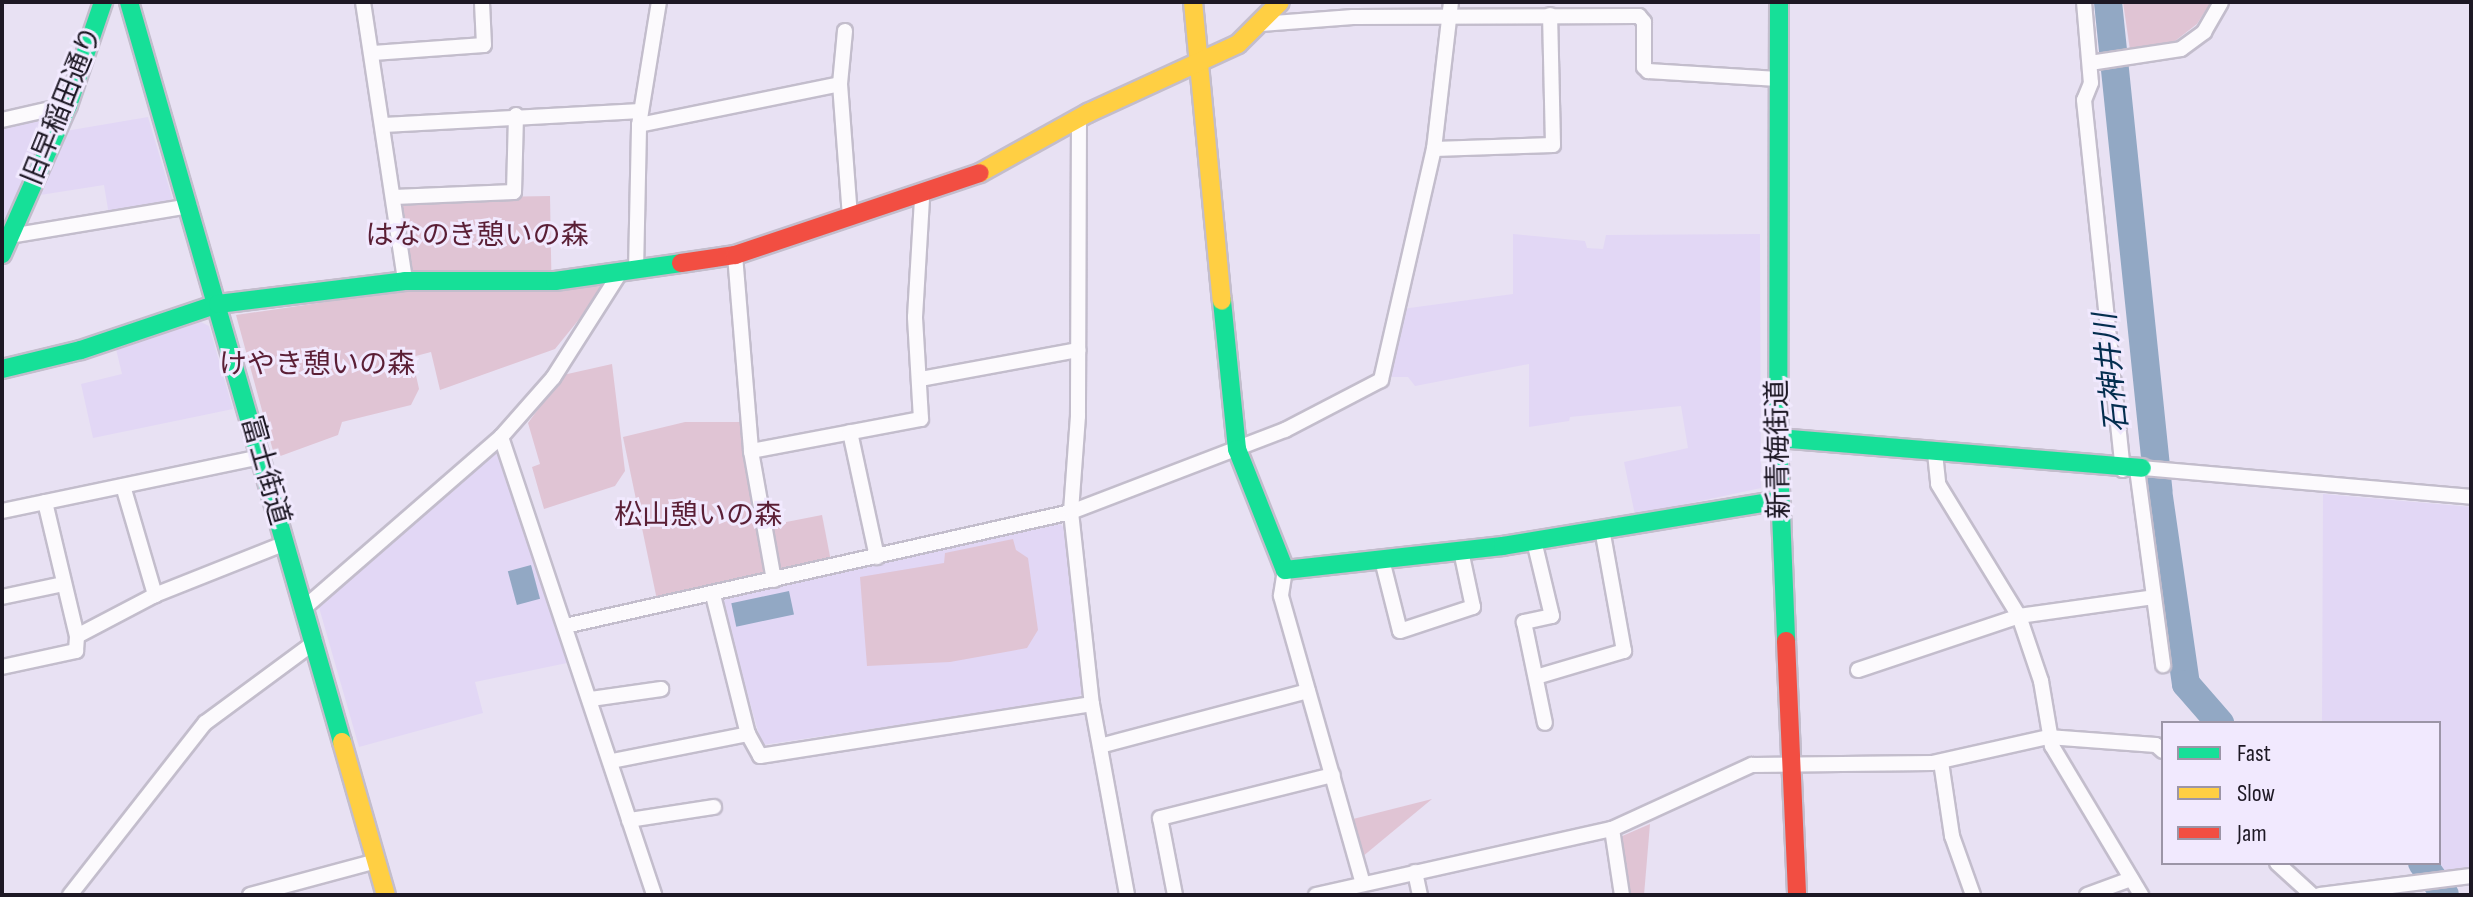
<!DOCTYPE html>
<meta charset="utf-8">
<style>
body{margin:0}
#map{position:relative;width:2473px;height:897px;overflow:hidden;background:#e8e1f3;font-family:"Sofia Sans Condensed","Noto Sans JP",sans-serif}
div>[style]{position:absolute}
.built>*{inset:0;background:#e2d7f5}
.green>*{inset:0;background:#e0c4d4;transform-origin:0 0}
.water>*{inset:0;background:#92a8c4;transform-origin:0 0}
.river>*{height:28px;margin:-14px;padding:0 14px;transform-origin:14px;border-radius:14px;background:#92a8c4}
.roads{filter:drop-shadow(2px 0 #c3bdcc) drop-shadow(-2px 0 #c3bdcc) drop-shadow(0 2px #c3bdcc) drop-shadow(0 -2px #c3bdcc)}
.street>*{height:14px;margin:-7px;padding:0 7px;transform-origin:7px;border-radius:7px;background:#fcfafd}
.fast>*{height:18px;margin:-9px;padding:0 9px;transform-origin:9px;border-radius:9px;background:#16e098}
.slow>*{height:18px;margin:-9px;padding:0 9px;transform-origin:9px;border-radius:9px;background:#ffcf43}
.jam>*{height:18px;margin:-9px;padding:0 9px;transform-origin:9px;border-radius:9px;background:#f24e42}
span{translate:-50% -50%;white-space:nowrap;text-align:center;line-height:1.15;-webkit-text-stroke:6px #f1e9fe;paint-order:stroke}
.street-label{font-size:28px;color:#1d1824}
.park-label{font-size:28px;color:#5a1e35}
.water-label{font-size:30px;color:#042e4f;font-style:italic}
.frame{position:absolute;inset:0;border:4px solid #1d1824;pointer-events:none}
.legend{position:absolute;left:2161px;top:721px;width:280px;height:144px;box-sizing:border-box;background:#f1e9fe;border:2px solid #9c95a7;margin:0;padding:10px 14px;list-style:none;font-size:24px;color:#1d1824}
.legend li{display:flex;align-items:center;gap:16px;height:40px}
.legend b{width:40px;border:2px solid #9c95a7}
</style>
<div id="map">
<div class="built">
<i style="clip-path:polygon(53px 115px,48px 134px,148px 117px,174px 204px,109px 215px,104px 185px,21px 198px,2px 239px,2px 126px)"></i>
<i style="clip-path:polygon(1513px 234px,1585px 241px,1587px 248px,1603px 249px,1606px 235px,1760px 234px,1761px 488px,1635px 515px,1624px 462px,1688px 448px,1681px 406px,1570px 417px,1569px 421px,1529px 427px,1529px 364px,1415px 386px,1408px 377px,1386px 377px,1402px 309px,1513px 294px)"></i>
<i style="clip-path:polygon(201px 322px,209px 326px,233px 409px,93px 438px,81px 384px,122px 374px,116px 349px)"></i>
<i style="clip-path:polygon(493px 451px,501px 452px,567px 663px,475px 682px,483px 713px,359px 747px,318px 604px)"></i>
<i style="clip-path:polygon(2323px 494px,2471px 507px,2471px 871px,2443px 874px,2434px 863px,2439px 863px,2439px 723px,2322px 723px)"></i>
<i style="clip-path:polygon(1060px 524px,1064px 528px,1082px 693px,1077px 699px,762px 745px,722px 605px,726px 598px)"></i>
</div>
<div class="green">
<i style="clip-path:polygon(2123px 2px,2211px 2px,2197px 24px,2175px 41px,2130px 50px)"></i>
<i style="left:550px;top:196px;width:77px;height:152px;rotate:89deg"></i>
<i style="clip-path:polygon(606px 286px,555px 349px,440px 390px,431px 352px,412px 357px,419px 389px,411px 405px,342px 422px,338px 435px,275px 458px,236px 315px,394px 292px)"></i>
<i style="clip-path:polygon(612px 364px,625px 471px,615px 486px,544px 509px,532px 467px,540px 464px,528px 423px,563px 375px)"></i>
<i style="clip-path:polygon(685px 422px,741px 422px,769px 578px,657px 600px,623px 437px)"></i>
<i style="left:822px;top:515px;width:47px;height:56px;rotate:79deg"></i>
<i style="clip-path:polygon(1013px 539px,1016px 550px,1028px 558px,1038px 630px,1027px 648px,950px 662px,867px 666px,860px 577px,944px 563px,945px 553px)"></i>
<i style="clip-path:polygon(1432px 799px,1362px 857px,1353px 819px)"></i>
<i style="clip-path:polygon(1650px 824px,1644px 895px,1630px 895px,1620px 837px)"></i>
</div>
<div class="water">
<i style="left:531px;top:565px;width:35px;height:24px;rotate:75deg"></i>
<i style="left:789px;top:591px;width:24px;height:59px;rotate:78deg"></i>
</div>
<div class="river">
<i style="left:2108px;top:2px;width:491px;rotate:84.1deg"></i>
<i style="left:2158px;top:490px;width:196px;rotate:81.8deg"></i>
<i style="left:2186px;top:684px;width:52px;rotate:48.9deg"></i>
<i style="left:2422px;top:863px;width:39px;rotate:54deg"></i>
</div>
<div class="roads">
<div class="street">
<i style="left:363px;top:2px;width:282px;rotate:81.4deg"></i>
<i style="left:2084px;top:2px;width:81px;rotate:85.1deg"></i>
<i style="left:2091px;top:83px;width:18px;rotate:112deg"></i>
<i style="left:2084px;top:100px;width:372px;rotate:84deg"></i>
<i style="left:1261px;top:24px;width:92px;rotate:-4.4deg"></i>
<i style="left:1353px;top:17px;width:286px;rotate:-0.2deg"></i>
<i style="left:1639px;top:16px;width:8px;rotate:50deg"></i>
<i style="left:1644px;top:22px;width:45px;rotate:90deg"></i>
<i style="left:1644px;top:67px;width:6px;rotate:45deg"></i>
<i style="left:1648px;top:71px;width:130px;rotate:3.5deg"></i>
<i style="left:845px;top:31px;width:53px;rotate:95.4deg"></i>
<i style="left:840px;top:84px;width:133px;rotate:85.7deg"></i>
<i style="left:373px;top:53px;width:111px;rotate:-4.1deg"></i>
<i style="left:484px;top:45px;width:43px;rotate:-92.7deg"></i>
<i style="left:2090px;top:63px;width:92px;rotate:-8.7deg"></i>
<i style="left:2181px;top:49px;width:29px;rotate:-36deg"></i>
<i style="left:2204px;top:32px;width:34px;rotate:-60deg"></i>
<i style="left:1079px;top:117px;width:299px;rotate:90.2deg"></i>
<i style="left:1078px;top:416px;width:96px;rotate:94.2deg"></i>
<i style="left:1071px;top:512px;width:193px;rotate:83.8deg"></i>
<i style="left:1092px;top:704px;width:194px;rotate:79.6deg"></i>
<i style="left:2px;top:120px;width:68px;rotate:-12.8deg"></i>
<i style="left:384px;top:125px;width:257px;rotate:-3.1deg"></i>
<i style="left:639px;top:125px;width:205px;rotate:-11.5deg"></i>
<i style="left:1434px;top:149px;width:119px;rotate:-1.9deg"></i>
<i style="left:1553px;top:145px;width:130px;rotate:-91.3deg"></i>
<i style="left:394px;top:197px;width:120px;rotate:-2.4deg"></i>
<i style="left:514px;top:192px;width:77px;rotate:-88.5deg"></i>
<i style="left:10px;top:236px;width:182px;rotate:-9.5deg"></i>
<i style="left:735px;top:255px;width:197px;rotate:85.3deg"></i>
<i style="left:751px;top:451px;width:173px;rotate:-10.7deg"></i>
<i style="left:921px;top:419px;width:102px;rotate:-93.4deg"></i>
<i style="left:915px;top:317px;width:119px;rotate:-86.6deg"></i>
<i style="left:636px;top:271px;width:146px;rotate:-88.8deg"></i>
<i style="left:639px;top:125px;width:125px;rotate:-80.8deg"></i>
<i style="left:920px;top:379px;width:161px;rotate:-10.4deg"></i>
<i style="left:850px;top:432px;width:128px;rotate:77.8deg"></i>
<i style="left:501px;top:437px;width:483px;rotate:71.5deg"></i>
<i style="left:751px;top:451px;width:131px;rotate:79.9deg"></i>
<i style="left:1935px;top:453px;width:31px;rotate:84deg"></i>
<i style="left:1938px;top:484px;width:155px;rotate:58.5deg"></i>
<i style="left:2019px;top:616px;width:69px;rotate:71.3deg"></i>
<i style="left:2041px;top:681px;width:66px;rotate:80.4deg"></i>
<i style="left:2052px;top:746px;width:174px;rotate:59.1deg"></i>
<i style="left:2142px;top:468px;width:330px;rotate:5deg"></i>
<i style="left:2137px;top:469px;width:198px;rotate:82.4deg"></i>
<i style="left:123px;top:486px;width:114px;rotate:73.6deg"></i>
<i style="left:45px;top:502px;width:138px;rotate:76.6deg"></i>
<i style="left:2px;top:511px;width:265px;rotate:-11.8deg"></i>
<i style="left:1534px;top:541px;width:77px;rotate:76.5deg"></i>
<i style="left:1552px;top:616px;width:29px;rotate:168deg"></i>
<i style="left:1524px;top:622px;width:103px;rotate:78.3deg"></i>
<i style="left:1382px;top:560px;width:73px;rotate:75.8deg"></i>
<i style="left:1400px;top:631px;width:77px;rotate:-18.2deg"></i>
<i style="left:1473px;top:607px;width:57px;rotate:-102.1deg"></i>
<i style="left:1285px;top:570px;width:26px;rotate:99deg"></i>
<i style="left:1281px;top:596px;width:299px;rotate:74.1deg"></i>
<i style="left:713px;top:595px;width:143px;rotate:75.9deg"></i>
<i style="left:748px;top:734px;width:25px;rotate:61deg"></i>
<i style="left:760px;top:756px;width:336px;rotate:-8.9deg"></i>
<i style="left:2px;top:597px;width:62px;rotate:-12deg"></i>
<i style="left:304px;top:608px;width:261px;rotate:-41deg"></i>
<i style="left:501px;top:437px;width:79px;rotate:-48.6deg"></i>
<i style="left:553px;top:378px;width:125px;rotate:-57.5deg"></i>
<i style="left:565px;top:626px;width:519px;rotate:-12.7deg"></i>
<i style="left:1071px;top:512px;width:229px;rotate:-21deg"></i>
<i style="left:1285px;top:430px;width:108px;rotate:-27.5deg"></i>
<i style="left:1381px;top:380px;width:237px;rotate:-77.1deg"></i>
<i style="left:1434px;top:149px;width:148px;rotate:-83.4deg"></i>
<i style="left:2px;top:667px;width:76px;rotate:-12.2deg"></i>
<i style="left:76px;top:651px;width:15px;rotate:-86deg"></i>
<i style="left:77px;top:636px;width:88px;rotate:-27.7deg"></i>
<i style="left:155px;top:595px;width:141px;rotate:-21.7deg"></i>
<i style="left:1858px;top:670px;width:170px;rotate:-18.5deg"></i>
<i style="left:2019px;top:616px;width:136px;rotate:-8deg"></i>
<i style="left:1536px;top:677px;width:92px;rotate:-16.5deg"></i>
<i style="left:1624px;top:651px;width:124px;rotate:-100.2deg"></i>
<i style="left:591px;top:699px;width:71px;rotate:-8.1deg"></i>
<i style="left:1100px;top:746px;width:215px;rotate:-14.8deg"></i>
<i style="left:612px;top:761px;width:139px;rotate:-11.2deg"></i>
<i style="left:1941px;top:762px;width:75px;rotate:81.5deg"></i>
<i style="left:1952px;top:836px;width:63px;rotate:70.4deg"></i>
<i style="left:629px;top:820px;width:86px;rotate:-8.7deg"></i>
<i style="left:1612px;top:829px;width:67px;rotate:81.4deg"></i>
<i style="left:2277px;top:863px;width:47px;rotate:42.4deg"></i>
<i style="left:1415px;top:872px;width:24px;rotate:78deg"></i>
<i style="left:70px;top:895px;width:219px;rotate:-51.9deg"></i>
<i style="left:205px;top:723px;width:137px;rotate:-36.4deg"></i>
<i style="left:250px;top:895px;width:131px;rotate:-15deg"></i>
<i style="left:1175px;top:895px;width:78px;rotate:-101deg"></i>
<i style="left:1160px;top:818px;width:178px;rotate:-14deg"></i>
<i style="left:1316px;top:895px;width:303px;rotate:-12.6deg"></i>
<i style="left:1612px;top:829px;width:154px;rotate:-24.6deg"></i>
<i style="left:1752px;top:765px;width:180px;rotate:-0.6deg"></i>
<i style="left:1932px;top:763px;width:119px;rotate:-12.6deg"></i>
<i style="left:2048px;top:737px;width:108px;rotate:4.2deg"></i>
<i style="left:2156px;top:745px;width:9px;rotate:41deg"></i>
<i style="left:2087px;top:895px;width:47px;rotate:-20deg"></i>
<i style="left:2320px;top:895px;width:152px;rotate:-7.2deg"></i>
</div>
<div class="fast">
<i style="left:129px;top:2px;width:770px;rotate:73.94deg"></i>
<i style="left:1779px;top:2px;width:436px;rotate:90.1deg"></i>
<i style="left:1778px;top:438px;width:203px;rotate:87.7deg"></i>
<i style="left:2px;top:254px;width:163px;rotate:-66.1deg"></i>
<i style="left:68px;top:105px;width:109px;rotate:-71.2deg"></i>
<i style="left:1222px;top:301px;width:149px;rotate:84.2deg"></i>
<i style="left:1237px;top:449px;width:130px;rotate:68.4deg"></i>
<i style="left:1285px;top:570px;width:219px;rotate:-6.3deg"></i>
<i style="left:1503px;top:546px;width:281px;rotate:-9.4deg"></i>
<i style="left:2px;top:369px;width:81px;rotate:-13.5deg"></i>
<i style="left:81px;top:350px;width:145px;rotate:-18.6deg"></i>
<i style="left:218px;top:304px;width:188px;rotate:-7deg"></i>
<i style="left:405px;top:281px;width:150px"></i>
<i style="left:555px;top:281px;width:127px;rotate:-8.1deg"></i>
<i style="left:1778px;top:438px;width:365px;rotate:4.7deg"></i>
</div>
<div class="slow">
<i style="left:1193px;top:2px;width:300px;rotate:84.5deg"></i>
<i style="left:980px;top:173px;width:124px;rotate:-29.1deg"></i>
<i style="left:1088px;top:113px;width:165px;rotate:-24.7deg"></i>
<i style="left:1238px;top:44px;width:59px;rotate:-45deg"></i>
<i style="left:342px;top:742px;width:159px;rotate:74deg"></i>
</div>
<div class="jam">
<i style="left:681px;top:263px;width:55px;rotate:-8.4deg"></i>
<i style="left:735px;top:255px;width:258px;rotate:-18.5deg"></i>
<i style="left:1786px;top:641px;width:254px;rotate:87.5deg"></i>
</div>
</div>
<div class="street-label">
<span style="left:63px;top:106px;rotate:-68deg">旧早稲田通り</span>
<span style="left:1779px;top:449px;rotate:-91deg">新青梅街道</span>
<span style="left:265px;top:471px;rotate:74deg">富士街道</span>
</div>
<div class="park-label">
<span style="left:477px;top:236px">はなのき憩いの森</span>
<span style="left:317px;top:365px">けやき憩いの森</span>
<span style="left:698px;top:516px">松山憩いの森</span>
</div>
<div class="water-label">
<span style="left:2112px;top:373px;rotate:-96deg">石神井川</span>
</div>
<div class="frame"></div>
<ul class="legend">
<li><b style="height:10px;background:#16e098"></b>Fast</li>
<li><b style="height:10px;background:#ffcf43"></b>Slow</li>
<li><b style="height:10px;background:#f24e42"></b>Jam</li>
</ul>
</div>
